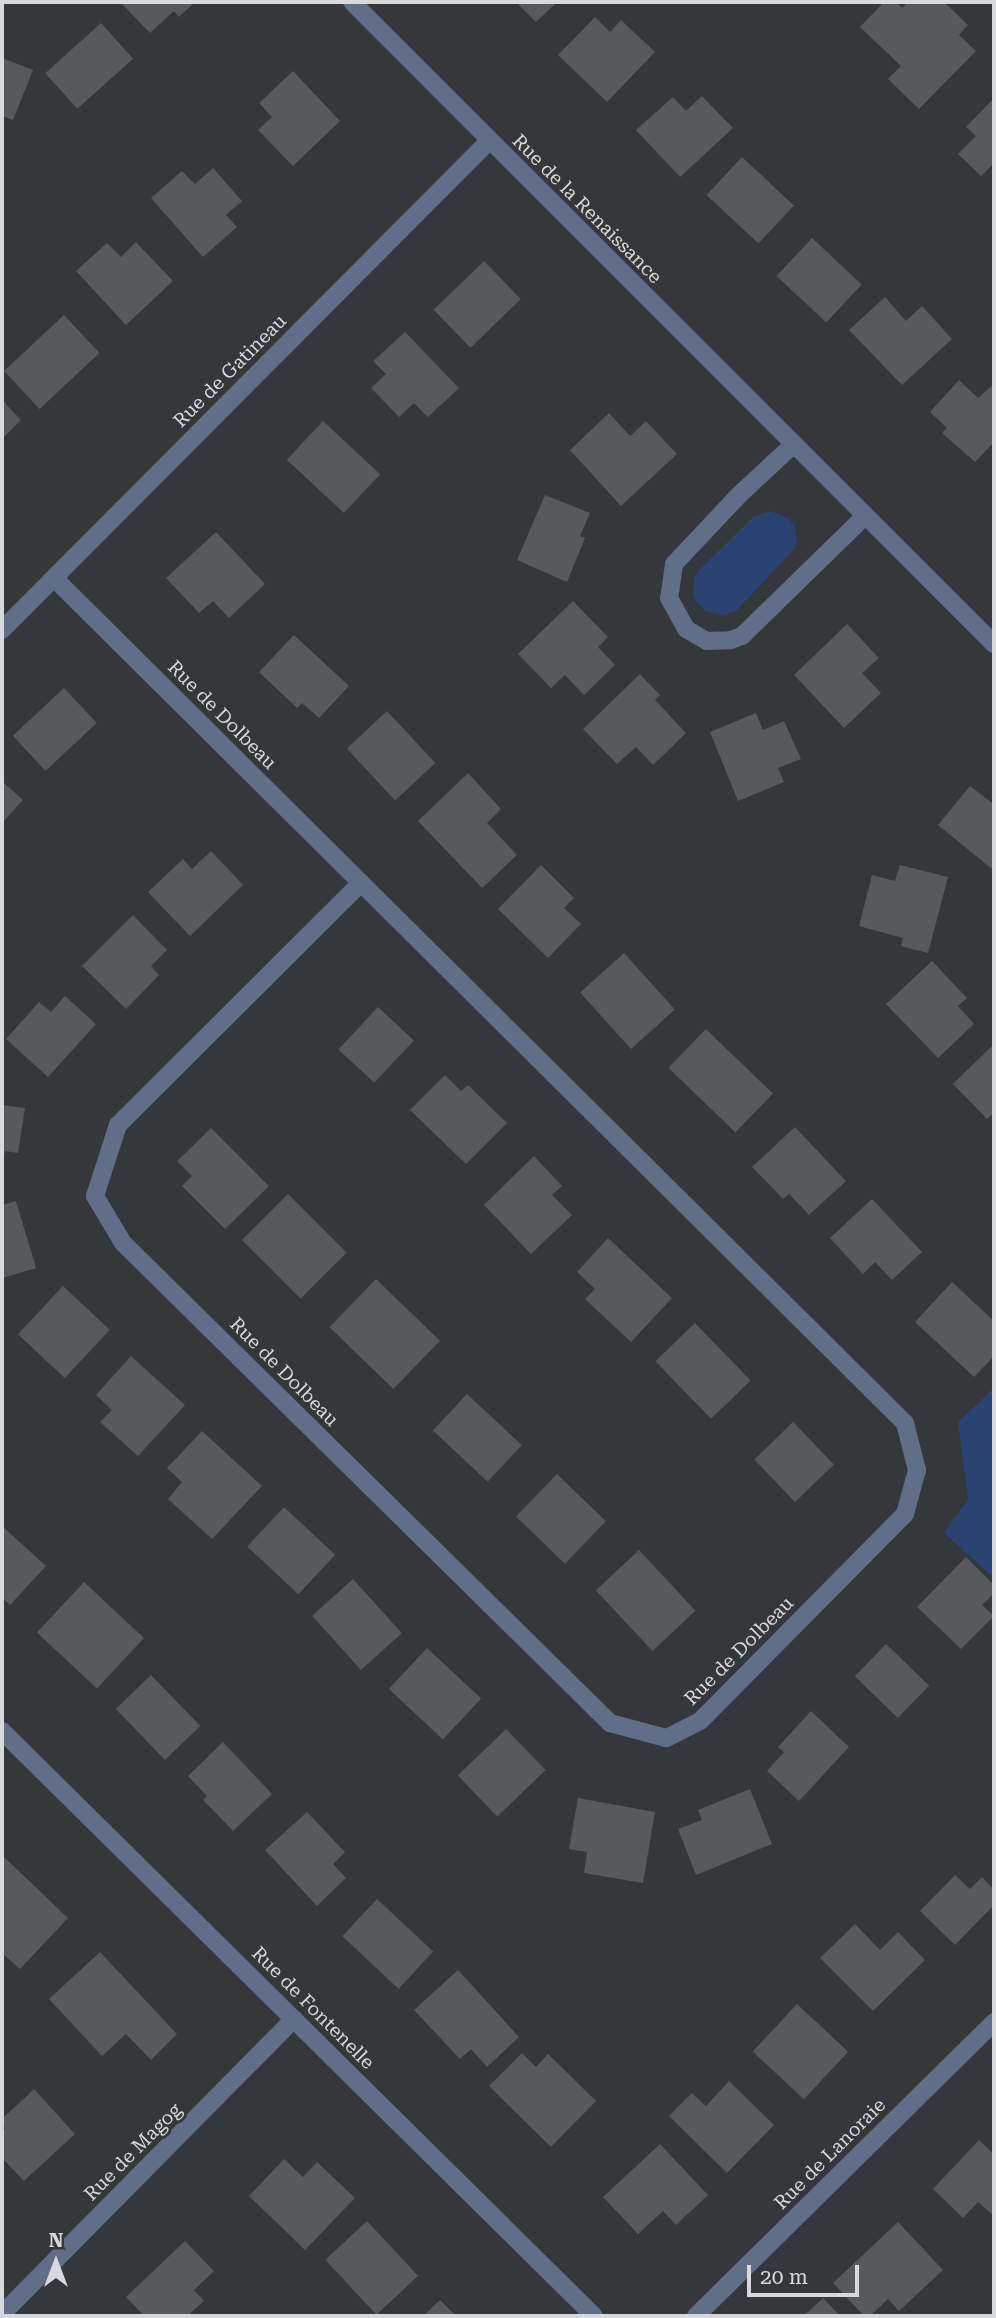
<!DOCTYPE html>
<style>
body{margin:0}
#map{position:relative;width:996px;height:2318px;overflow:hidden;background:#34373b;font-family:"Roboto Serif",serif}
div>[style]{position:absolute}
.green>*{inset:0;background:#2b4372}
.building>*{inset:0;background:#56595e;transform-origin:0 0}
.minor>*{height:18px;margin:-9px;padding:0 9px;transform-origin:9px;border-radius:9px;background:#616e88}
span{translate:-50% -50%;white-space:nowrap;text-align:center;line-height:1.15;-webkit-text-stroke:6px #34373b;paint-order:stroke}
.street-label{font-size:19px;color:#d8d9dd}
.frame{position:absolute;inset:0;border:4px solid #d8d9dd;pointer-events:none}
.north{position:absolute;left:21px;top:2227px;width:70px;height:70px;-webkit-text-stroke:5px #34373b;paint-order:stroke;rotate:0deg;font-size:19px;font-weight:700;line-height:28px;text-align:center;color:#d8d9dd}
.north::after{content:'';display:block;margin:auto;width:24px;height:32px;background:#d8d9dd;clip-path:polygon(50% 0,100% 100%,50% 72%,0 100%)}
.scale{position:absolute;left:747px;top:2265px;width:112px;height:32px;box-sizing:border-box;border:4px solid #d8d9dd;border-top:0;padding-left:9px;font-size:21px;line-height:24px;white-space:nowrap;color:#d8d9dd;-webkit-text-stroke:5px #34373b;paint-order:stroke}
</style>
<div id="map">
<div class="green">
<i style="clip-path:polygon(771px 511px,789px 519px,794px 525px,797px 541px,795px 548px,737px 610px,724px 615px,705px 611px,693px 597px,694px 578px,700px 569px,753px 517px)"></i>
<i style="clip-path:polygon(994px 1388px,994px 1578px,944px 1533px,968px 1499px,958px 1422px)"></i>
</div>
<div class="building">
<i style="clip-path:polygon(120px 2px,195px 2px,179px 17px,174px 11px,150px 33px)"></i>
<i style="clip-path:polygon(516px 2px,557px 2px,536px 22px)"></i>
<i style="clip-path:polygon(884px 2px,896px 2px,902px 8px,908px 2px,944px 2px,968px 25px,959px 35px,976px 51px,919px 109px,888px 79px,901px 66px,860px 27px)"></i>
<i style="clip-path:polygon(595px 17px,610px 32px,621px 20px,655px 52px,607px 102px,558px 55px)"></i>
<i style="left:101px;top:23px;width:48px;height:75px;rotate:48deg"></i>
<i style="clip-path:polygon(2px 58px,33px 70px,13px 120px,2px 116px)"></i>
<i style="clip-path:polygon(293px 71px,340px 121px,293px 166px,258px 130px,272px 117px,259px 103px)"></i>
<i style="clip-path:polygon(702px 96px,733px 128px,680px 177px,636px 130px,673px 97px,686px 111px)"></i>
<i style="clip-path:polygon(994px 98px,994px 163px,981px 176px,958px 154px,976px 136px,966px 127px)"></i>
<i style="left:742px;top:157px;width:71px;height:52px;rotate:43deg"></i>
<i style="clip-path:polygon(213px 168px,242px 201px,226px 215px,237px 227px,203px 257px,151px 198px,182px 171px,195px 184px)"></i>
<i style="left:812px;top:238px;width:68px;height:52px;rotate:43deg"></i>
<i style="clip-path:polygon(136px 242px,173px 281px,126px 325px,76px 271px,107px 243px,121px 257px)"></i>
<i style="left:484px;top:261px;width:53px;height:70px;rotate:46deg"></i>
<i style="clip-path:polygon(885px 297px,906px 321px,922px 306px,952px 339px,902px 385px,849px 330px)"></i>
<i style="left:64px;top:315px;width:52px;height:82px;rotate:47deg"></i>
<i style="clip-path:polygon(405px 332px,459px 388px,428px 417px,414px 403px,399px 417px,371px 388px,386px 374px,373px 361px)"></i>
<i style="clip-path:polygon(959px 380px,978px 398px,994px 384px,994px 442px,975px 462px,942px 433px,947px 428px,930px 412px)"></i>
<i style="clip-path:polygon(2px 400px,21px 420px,2px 439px)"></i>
<i style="clip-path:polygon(609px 413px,630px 436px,646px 421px,677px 454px,621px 506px,570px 450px)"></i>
<i style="left:323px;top:421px;width:78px;height:53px;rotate:43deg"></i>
<i style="clip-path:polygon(545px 495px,590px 513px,580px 536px,585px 538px,567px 582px,517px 560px)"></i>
<i style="clip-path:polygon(216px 532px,265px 584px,229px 618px,213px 601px,199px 613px,166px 578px)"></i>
<i style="clip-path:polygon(573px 601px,608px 637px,598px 647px,615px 665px,584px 695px,565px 675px,551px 688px,518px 654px)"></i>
<i style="clip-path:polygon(847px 624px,879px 658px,862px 673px,881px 693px,844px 728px,794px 675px)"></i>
<i style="clip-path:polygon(294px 635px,349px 686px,319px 718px,302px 703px,297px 708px,259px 672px)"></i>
<i style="clip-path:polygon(640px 674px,660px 695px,655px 700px,686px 733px,653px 765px,636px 747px,617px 764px,583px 729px)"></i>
<i style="left:64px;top:688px;width:48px;height:70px;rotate:47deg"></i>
<i style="left:387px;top:711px;width:71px;height:55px;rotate:47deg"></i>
<i style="clip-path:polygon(756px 713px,763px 730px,784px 721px,801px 759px,778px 768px,784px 782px,738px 801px,710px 732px)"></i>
<i style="clip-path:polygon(468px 773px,501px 809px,487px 823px,517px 855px,482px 888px,418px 821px)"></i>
<i style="clip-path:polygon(2px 781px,23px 800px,2px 823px)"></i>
<i style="clip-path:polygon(970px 786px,992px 803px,994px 800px,992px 869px,938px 825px)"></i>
<i style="clip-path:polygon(211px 851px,243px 885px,190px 936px,148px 892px,183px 859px,192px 869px)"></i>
<i style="clip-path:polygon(541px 865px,574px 898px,564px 908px,581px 924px,548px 958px,498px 909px)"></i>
<i style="clip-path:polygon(900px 865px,948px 877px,928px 953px,901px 946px,903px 938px,859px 926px,872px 875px,895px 881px)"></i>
<i style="clip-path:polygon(133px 915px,167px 950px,151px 966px,159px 975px,126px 1009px,82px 966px)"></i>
<i style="left:624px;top:953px;width:76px;height:59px;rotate:48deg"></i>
<i style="clip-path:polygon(932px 961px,967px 998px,958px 1006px,974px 1024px,938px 1058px,886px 1004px)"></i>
<i style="clip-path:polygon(65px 996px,96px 1024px,48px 1077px,6px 1039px,39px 1002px,51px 1012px)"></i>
<i style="left:378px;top:1007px;width:49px;height:58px;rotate:43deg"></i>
<i style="left:706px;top:1029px;width:93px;height:54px;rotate:44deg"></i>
<i style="clip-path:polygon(994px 1044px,994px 1113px,987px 1119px,953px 1084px)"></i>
<i style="clip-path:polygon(445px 1075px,461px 1091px,468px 1085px,507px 1123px,466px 1164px,410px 1110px)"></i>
<i style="clip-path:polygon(2px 1105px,25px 1108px,18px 1153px,5px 1151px,3px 1161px)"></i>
<i style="clip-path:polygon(795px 1127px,846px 1181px,809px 1215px,789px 1194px,783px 1199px,752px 1167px)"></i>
<i style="clip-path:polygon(211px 1128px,269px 1186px,225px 1229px,182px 1186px,192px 1176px,177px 1161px)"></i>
<i style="clip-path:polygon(534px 1156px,562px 1186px,552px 1195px,572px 1215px,531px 1254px,484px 1205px)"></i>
<i style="left:288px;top:1194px;width:83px;height:65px;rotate:45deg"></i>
<i style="clip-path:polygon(872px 1199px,922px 1252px,892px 1280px,875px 1262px,863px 1274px,830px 1238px)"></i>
<i style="clip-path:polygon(16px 1201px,36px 1268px,2px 1278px,2px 1205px)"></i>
<i style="clip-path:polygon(608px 1238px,672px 1298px,631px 1342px,585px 1299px,595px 1289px,577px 1272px)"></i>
<i style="left:376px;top:1279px;width:89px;height:67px;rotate:44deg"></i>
<i style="clip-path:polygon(952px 1282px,994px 1321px,994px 1356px,974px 1377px,915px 1322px)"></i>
<i style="left:63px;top:1286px;width:64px;height:66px;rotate:43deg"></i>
<i style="left:695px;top:1323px;width:80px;height:55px;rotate:46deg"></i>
<i style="clip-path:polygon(131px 1356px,185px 1405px,138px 1456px,100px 1422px,112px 1410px,96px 1395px)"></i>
<i style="left:467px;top:1394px;width:75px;height:50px;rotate:43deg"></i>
<i style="left:793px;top:1422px;width:59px;height:54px;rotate:46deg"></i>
<i style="clip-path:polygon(202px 1431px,262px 1486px,212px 1539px,168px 1499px,182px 1482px,167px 1468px)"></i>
<i style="left:557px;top:1474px;width:68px;height:59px;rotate:44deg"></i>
<i style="left:284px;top:1507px;width:70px;height:54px;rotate:43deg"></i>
<i style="clip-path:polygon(2px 1526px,46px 1566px,10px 1605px,2px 1598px)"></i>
<i style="left:639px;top:1550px;width:83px;height:59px;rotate:47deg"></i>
<i style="clip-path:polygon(966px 1557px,994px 1585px,994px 1593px,982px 1605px,994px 1616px,961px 1649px,917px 1607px)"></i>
<i style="left:353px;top:1579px;width:73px;height:55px;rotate:48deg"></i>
<i style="left:84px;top:1582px;width:82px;height:69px;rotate:43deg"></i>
<i style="left:886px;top:1644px;width:60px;height:45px;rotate:44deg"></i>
<i style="left:427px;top:1648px;width:74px;height:56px;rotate:43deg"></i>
<i style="left:151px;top:1675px;width:71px;height:49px;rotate:46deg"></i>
<i style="clip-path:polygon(811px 1711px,849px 1747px,799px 1801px,767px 1771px,784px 1752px,778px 1747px)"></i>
<i style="left:506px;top:1729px;width:57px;height:67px;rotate:46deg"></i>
<i style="clip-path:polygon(223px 1742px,272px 1794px,233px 1831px,203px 1800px,207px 1796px,188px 1776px)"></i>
<i style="clip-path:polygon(750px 1789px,772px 1844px,696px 1875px,678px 1829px,702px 1820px,698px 1810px)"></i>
<i style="clip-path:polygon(578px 1798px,655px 1812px,643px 1883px,584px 1873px,587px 1852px,569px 1849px)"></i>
<i style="clip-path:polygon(307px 1812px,345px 1852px,333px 1864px,346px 1878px,317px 1906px,265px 1850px)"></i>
<i style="clip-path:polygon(2px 1855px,68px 1918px,20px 1969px,2px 1953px)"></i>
<i style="clip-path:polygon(955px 1875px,970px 1889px,982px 1877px,994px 1890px,994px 1905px,955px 1945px,920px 1911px)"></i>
<i style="left:377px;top:1899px;width:77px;height:51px;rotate:43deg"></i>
<i style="clip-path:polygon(855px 1924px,880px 1950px,898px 1932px,925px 1960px,873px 2011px,820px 1958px)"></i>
<i style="clip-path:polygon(100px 1952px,177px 2034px,151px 2060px,126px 2034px,102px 2056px,49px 1999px)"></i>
<i style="clip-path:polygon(458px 1970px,519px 2037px,487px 2067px,471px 2049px,460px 2059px,414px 2010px)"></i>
<i style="left:797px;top:2004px;width:70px;height:65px;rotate:43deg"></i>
<i style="clip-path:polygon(522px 2053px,536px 2067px,548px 2054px,596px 2101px,551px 2147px,489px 2086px)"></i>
<i style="clip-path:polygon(729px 2081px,774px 2125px,727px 2173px,669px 2116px,692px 2093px,706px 2106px)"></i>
<i style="clip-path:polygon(34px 2089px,75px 2134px,24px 2181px,2px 2158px,2px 2132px,5px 2129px,2px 2119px)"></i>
<i style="clip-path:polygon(979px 2140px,994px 2154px,994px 2216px,978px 2202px,963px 2218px,933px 2189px)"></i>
<i style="clip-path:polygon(660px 2144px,708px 2195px,676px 2225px,663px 2211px,638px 2234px,603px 2197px)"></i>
<i style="clip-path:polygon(284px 2159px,303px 2177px,317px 2162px,355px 2198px,305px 2250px,249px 2196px)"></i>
<i style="left:367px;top:2221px;width:75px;height:57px;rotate:47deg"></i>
<i style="clip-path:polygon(898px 2222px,943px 2270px,899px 2311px,888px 2299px,870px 2316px,864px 2316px,833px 2283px)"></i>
<i style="clip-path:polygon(185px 2241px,214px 2271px,194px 2290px,204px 2301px,187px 2316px,144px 2316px,126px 2297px)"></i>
<i style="clip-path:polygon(823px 2298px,840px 2316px,802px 2316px,808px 2312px)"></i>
<i style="clip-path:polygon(440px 2300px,456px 2316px,423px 2316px)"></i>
</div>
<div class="minor">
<i style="left:352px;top:2px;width:908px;rotate:45deg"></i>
<i style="left:794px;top:444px;width:74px;rotate:137.2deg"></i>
<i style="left:740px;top:494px;width:96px;rotate:133.3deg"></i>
<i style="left:674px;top:564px;width:34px;rotate:98deg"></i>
<i style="left:669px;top:598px;width:35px;rotate:61deg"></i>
<i style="left:686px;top:629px;width:24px;rotate:30deg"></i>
<i style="left:707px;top:641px;width:24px;rotate:-2deg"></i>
<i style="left:731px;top:640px;width:12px;rotate:-20deg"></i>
<i style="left:742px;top:636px;width:172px;rotate:-44.3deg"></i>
<i style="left:54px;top:578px;width:1199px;rotate:44.8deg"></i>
<i style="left:905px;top:1423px;width:49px;rotate:75.7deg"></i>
<i style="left:917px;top:1470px;width:46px;rotate:105.3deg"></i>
<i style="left:905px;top:1514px;width:291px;rotate:134.7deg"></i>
<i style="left:700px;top:1721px;width:38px;rotate:153deg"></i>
<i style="left:666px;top:1738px;width:58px;rotate:-165deg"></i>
<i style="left:610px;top:1723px;width:684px;rotate:-135.41deg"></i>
<i style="left:123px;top:1243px;width:55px;rotate:-120.8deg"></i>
<i style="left:95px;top:1196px;width:75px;rotate:-72.1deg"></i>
<i style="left:118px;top:1125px;width:343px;rotate:-44.9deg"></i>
<i style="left:2px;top:630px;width:690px;rotate:-45.12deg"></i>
<i style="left:2px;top:1731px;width:832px;rotate:44.66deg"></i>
<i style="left:2px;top:2314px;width:415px;rotate:-45.3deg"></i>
<i style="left:696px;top:2316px;width:419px;rotate:-44.6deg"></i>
</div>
<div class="street-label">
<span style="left:587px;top:209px;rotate:45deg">Rue de la Renaissance</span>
<span style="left:230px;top:371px;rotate:-45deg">Rue de Gatineau</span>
<span style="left:222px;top:715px;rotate:45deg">Rue de Dolbeau</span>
<span style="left:284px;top:1372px;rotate:45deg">Rue de Dolbeau</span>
<span style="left:739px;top:1651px;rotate:-45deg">Rue de Dolbeau</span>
<span style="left:313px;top:2008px;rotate:45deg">Rue de Fontenelle</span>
<span style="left:133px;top:2152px;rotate:-45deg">Rue de Magog</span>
<span style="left:830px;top:2154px;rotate:-45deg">Rue de Lanoraie</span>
</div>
<div class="frame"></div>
<div class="north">N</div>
<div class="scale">20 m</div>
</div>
